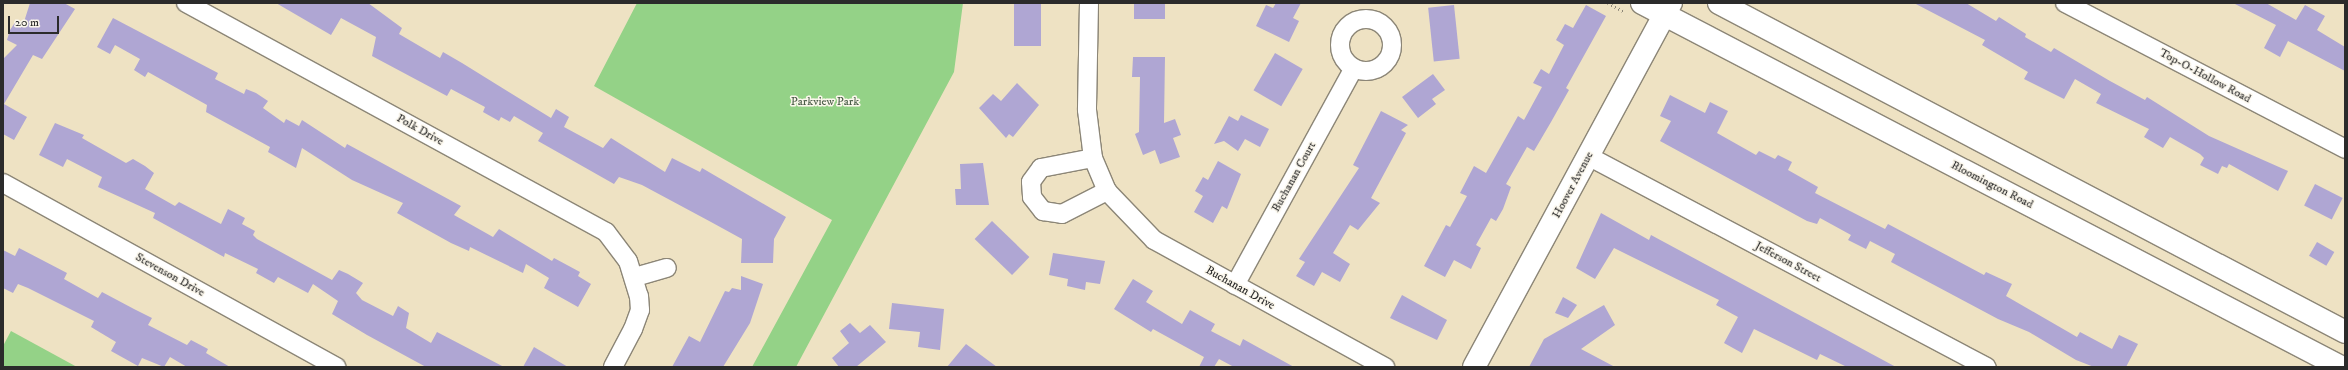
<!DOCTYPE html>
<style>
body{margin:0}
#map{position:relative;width:2348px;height:370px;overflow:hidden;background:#eee2c3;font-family:"IM FELL DW Pica",serif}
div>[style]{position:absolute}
.green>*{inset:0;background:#94d287}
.building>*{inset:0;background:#afa6d3;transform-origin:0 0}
.path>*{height:2.5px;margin-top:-1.25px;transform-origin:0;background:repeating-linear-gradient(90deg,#8c8677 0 1px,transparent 0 4px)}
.roads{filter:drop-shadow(1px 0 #8c8677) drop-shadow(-1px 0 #8c8677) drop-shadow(0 1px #8c8677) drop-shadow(0 -1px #8c8677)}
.street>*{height:18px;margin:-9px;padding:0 9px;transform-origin:9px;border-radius:9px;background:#fff}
.street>.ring{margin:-9px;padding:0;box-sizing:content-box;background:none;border:18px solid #fff;border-radius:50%}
.secondary>*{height:22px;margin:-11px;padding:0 11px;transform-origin:11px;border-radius:11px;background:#fff}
span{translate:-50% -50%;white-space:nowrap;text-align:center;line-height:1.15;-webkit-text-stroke:3px #fbf7ec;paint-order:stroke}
.street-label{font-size:12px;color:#2b2b2b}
.park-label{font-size:12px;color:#4a5d47}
.frame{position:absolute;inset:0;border:4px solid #2b2b2b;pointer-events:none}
.scale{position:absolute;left:8px;top:16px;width:51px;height:18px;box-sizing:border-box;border:2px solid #2b2b2b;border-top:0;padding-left:5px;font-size:12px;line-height:14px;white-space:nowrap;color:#2b2b2b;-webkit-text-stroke:3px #fbf7ec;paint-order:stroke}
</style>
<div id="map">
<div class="green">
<i style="clip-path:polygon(637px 3px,963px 3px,954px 72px,796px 367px,752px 367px,832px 220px,594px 86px)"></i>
<i style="clip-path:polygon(11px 331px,77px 367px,3px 367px,3px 346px)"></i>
</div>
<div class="building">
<i style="clip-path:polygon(30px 3px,64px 3px,75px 9px,42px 59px,33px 55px,4px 104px,27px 117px,14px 140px,3px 134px,3px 59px,17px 45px,7px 40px,10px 30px,16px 21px,23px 25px)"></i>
<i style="clip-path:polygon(276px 3px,368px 3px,402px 28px,399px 34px,440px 58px,443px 52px,462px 63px,551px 118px,556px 109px,569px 117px,564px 127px,603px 148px,611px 138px,665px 172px,672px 158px,700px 172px,702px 168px,786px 217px,774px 239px,773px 263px,741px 263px,742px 239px,711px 222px,642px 185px,619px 177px,614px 184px,538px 141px,543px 133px,514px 116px,510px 122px,501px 117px,499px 121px,483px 112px,485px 107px,451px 89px,447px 96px,372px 56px,376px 37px,341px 18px,331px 35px)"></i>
<i style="left:1014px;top:3px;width:27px;height:43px"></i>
<i style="left:1134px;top:3px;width:31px;height:16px"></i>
<i style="clip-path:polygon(1276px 3px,1301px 3px,1293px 18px,1299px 21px,1289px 42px,1256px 26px,1266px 5px,1273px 8px)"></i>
<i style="clip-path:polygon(1914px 3px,1966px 3px,1996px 21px,1999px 17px,2026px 34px,2025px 37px,2051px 52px,2054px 48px,2110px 81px,2145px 100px,2147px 97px,2209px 136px,2288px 171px,2278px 191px,2229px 164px,2227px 168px,2222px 166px,2218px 174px,2200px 165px,2204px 158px,2200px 154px,2170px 137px,2163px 148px,2144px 137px,2149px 129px,2096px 103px,2101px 94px,2075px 79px,2064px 99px,2024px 79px,2028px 72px,1982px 45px,1985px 40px)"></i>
<i style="clip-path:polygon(2233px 3px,2266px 3px,2296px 20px,2305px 5px,2325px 16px,2317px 30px,2345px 47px,2345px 71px,2288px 41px,2280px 57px,2264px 48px,2276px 25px)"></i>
<i style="left:1454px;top:5px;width:54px;height:26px;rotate:84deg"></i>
<i style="clip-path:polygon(1586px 5px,1606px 16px,1566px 88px,1569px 90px,1551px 122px,1534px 151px,1527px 147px,1506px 184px,1511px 187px,1503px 209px,1496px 221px,1491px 218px,1476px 245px,1481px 248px,1471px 269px,1454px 260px,1445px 277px,1424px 266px,1446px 225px,1450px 227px,1467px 196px,1460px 193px,1474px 166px,1486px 173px,1518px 116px,1524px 120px,1542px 87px,1533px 83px,1541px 69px,1549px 74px,1564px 45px,1556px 40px,1565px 24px,1573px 28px)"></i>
<i style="clip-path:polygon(113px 18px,218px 73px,215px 79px,244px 94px,246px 89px,256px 93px,268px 101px,263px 108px,284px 123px,286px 119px,299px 126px,302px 120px,345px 148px,347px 144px,461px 206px,454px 215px,493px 237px,499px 229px,552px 261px,554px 258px,580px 272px,578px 276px,591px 284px,578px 307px,544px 288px,549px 278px,526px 264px,523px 273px,470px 247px,469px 251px,451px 243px,397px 213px,403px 203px,352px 180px,302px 148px,296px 168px,268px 152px,270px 147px,206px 112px,207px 105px,148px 72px,145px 77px,134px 70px,140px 59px,115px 45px,110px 54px,97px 47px)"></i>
<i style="left:1275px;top:53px;width:32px;height:43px;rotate:30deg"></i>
<i style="clip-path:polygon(1133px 57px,1165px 57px,1164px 123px,1175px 119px,1181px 135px,1173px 138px,1180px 157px,1160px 164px,1155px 150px,1143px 155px,1135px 134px,1139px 132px,1140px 77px,1132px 77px)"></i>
<i style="clip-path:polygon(1433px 74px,1445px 90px,1432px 99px,1436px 104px,1418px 118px,1402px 97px)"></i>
<i style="clip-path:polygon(1017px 83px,1039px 105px,1013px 137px,1009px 134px,1006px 138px,979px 108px,993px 94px,1001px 101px)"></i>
<i style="clip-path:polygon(1670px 95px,1705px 113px,1710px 102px,1728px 111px,1717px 133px,1756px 155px,1759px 151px,1775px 159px,1778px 155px,1792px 162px,1788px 170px,1818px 187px,1815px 193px,1885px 229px,1888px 224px,1984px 275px,1986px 272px,2012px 284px,2006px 296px,2077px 337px,2080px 332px,2112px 349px,2119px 335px,2138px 344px,2126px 367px,2094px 367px,2076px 360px,2029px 332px,1998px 319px,1891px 262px,1895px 254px,1870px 241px,1866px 249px,1848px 240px,1851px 235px,1820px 218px,1817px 224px,1807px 221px,1660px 141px,1671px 121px,1660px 116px)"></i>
<i style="clip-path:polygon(1381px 111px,1408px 125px,1401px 130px,1406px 133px,1371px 198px,1380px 203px,1358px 230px,1350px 225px,1333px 253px,1350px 264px,1340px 282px,1322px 272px,1314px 286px,1296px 276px,1305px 262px,1299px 259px,1359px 168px,1353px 165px)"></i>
<i style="clip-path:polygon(1241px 115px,1269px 129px,1260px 147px,1245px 139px,1238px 151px,1224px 141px,1214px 144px,1229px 116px,1238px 121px)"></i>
<i style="clip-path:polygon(55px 123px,84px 135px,82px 138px,126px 163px,133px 159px,145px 166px,154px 173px,145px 189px,175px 206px,179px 202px,221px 224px,228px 209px,245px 218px,242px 224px,255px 231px,253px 235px,257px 239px,332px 280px,339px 270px,348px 274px,363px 283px,356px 293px,362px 300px,393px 316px,398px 306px,409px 313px,406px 328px,431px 343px,437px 332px,504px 367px,426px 367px,367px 335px,332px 314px,338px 301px,313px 284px,308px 293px,278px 277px,274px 283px,256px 273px,258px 269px,225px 253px,224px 257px,153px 218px,155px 213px,98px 187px,102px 177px,67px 159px,63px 167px,39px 155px)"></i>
<i style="clip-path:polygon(1218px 161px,1241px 174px,1227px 209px,1222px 206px,1213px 223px,1194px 212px,1203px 196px,1195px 191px,1203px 177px,1208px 180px)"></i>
<i style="clip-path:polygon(983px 163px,989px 205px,956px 205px,955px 189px,961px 189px,960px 164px)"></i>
<i style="left:2315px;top:184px;width:31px;height:24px;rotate:27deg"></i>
<i style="clip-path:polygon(1601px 213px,1649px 240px,1651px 235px,1896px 367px,1847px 367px,1820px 354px,1817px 360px,1754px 329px,1742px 353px,1724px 343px,1738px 317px,1716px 305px,1719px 300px,1614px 248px,1595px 279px,1576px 268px)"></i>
<i style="left:992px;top:221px;width:52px;height:25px;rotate:44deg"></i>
<i style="left:2317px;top:242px;width:20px;height:16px;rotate:30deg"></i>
<i style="clip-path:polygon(19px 248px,67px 273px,64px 279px,98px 298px,102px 292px,134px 309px,152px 318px,148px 325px,187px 345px,191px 340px,208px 349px,206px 353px,230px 367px,187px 367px,170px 357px,164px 367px,142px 358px,138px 366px,111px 351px,116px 342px,91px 327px,94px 321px,28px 288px,18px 284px,13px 293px,3px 288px,3px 250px,15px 256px)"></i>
<i style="clip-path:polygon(1053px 253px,1105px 261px,1100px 284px,1086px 282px,1085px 290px,1067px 286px,1068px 279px,1049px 275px)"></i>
<i style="clip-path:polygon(741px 276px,763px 284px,750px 323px,723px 367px,672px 367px,689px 336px,700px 342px,725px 291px,729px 292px,732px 288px,741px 290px)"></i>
<i style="clip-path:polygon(1133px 279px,1153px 291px,1146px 302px,1182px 324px,1190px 310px,1215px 324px,1211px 331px,1240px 346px,1243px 339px,1294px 367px,1234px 367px,1219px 359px,1214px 367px,1199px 367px,1204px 357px,1153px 329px,1151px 332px,1114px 309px)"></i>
<i style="clip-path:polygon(1402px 295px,1447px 320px,1437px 340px,1390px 318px)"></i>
<i style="clip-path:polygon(1563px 297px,1577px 305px,1568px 318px,1555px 313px)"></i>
<i style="clip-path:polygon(892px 303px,944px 309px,940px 350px,918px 347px,920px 332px,889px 329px)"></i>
<i style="clip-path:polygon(1604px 305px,1615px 325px,1581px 349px,1615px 367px,1529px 367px,1544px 339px)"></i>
<i style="clip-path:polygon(850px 323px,860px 333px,870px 325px,886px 342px,856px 367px,839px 367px,832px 358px,849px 343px,840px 331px)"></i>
<i style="clip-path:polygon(966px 344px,997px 367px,947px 367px)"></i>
<i style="clip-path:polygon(534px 347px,568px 367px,523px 367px)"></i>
</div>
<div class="path">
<i style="left:1608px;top:3px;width:19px;rotate:28deg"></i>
</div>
<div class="roads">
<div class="street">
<i style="left:186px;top:3px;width:478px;rotate:28.6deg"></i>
<i style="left:606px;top:232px;width:36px;rotate:53deg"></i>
<i style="left:628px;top:261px;width:37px;rotate:73deg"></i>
<i style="left:639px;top:296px;width:14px;rotate:86deg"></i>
<i style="left:640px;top:310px;width:20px;rotate:110deg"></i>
<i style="left:633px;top:329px;width:43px;rotate:117.8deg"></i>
<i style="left:1089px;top:3px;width:107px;rotate:91.1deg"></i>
<i style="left:1087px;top:110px;width:48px;rotate:82.9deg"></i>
<i style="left:1093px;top:158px;width:36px;rotate:67deg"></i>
<i style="left:1107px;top:191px;width:68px;rotate:46.2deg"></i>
<i style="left:1154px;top:240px;width:264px;rotate:28.8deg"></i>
<i style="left:2065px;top:3px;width:316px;rotate:27.5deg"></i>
<i class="ring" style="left:1340px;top:19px;width:34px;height:34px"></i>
<i style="left:1588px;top:156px;width:451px;rotate:27.9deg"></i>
<i style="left:1093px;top:158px;width:53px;rotate:169.1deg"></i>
<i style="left:1041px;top:168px;width:17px;rotate:126deg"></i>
<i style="left:1031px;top:182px;width:15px;rotate:86deg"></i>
<i style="left:1032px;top:197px;width:18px;rotate:52deg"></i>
<i style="left:1043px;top:211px;width:19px;rotate:9deg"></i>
<i style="left:1062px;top:214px;width:51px;rotate:-27.1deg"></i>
<i style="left:3px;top:183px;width:381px;rotate:28.9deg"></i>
<i style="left:635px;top:277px;width:33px;rotate:-16deg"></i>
<i style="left:1235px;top:285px;width:247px;rotate:-61.3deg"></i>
</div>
<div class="secondary">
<i style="left:1642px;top:3px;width:788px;rotate:27.51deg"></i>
<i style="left:1719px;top:3px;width:707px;rotate:27.72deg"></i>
<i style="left:1474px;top:367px;width:414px;rotate:-61.6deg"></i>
</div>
</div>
<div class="street-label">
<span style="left:2205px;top:76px;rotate:28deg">Top-O-Hollow Road</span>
<span style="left:420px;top:130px;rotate:29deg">Polk Drive</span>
<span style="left:1294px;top:177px;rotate:-61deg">Buchanan Court</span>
<span style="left:1573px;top:185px;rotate:-62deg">Hoover Avenue</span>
<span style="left:1992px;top:185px;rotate:27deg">Bloomington Road</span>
<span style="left:1788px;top:262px;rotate:28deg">Jefferson Street</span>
<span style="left:170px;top:275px;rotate:29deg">Stevenson Drive</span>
<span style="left:1240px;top:288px;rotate:29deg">Buchanan Drive</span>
</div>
<div class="park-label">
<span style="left:825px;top:102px">Parkview Park</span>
</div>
<div class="frame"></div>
<div class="scale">20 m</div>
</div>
